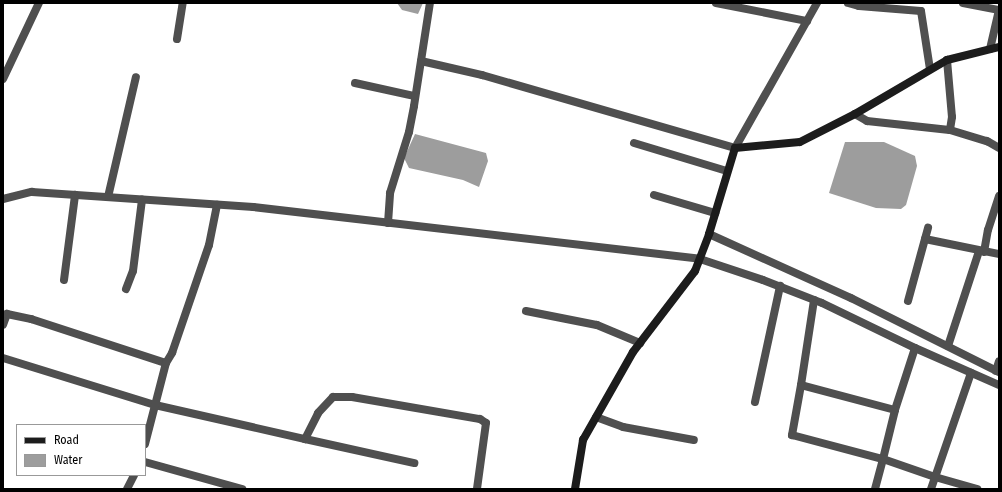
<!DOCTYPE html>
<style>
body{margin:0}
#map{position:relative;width:1002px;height:492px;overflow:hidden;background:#fff;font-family:"Fira Sans Condensed",sans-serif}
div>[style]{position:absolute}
.water>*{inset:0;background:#9d9d9d}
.street>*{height:8px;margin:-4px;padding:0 4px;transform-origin:4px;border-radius:4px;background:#4f4f4f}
.secondary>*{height:8px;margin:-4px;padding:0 4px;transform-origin:4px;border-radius:4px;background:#1c1c1c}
span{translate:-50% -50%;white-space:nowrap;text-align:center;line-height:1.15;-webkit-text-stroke:3px #fff;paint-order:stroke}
.frame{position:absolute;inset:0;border:4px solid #000;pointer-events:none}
.legend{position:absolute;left:16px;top:424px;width:130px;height:52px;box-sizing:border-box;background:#fff;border:1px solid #999;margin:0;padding:5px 7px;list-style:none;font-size:12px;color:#000}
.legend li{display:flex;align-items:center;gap:8px;height:20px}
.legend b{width:20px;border:1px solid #999}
</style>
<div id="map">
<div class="water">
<i style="clip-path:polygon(397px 3px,423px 3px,418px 14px,402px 10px)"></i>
<i style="clip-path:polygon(415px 134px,486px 153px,488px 161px,479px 187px,463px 180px,409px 168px,404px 158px)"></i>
<i style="clip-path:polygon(845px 142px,884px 142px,915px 156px,917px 166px,906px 205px,901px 209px,876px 208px,829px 193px)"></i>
</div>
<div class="street">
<i style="left:716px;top:3px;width:93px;rotate:11.2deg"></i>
<i style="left:848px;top:3px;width:11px;rotate:15deg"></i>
<i style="left:859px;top:6px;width:62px;rotate:4.6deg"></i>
<i style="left:921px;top:11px;width:59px;rotate:81.2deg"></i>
<i style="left:963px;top:3px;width:37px;rotate:11deg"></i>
<i style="left:177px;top:39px;width:36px;rotate:-81deg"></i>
<i style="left:990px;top:49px;width:39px;rotate:-77deg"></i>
<i style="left:947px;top:60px;width:57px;rotate:85deg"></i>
<i style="left:952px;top:117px;width:13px;rotate:99deg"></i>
<i style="left:421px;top:61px;width:63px;rotate:12.9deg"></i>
<i style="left:482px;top:75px;width:263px;rotate:16.1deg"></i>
<i style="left:735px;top:148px;width:167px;rotate:-60.5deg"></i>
<i style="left:3px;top:79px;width:84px;rotate:-64.7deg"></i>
<i style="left:355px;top:83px;width:60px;rotate:12.4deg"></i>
<i style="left:855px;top:114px;width:14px;rotate:30deg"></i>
<i style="left:867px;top:121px;width:83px;rotate:6.2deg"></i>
<i style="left:950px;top:130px;width:39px;rotate:17deg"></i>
<i style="left:987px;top:141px;width:14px;rotate:30deg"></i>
<i style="left:634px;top:143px;width:97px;rotate:16.8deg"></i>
<i style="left:654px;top:195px;width:64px;rotate:16.4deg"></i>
<i style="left:108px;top:197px;width:123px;rotate:-76.9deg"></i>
<i style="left:3px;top:199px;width:30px;rotate:-14deg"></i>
<i style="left:32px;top:192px;width:222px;rotate:3.9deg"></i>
<i style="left:253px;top:207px;width:450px;rotate:6.6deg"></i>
<i style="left:700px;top:259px;width:66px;rotate:18.4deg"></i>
<i style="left:763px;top:280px;width:63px;rotate:21.3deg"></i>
<i style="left:822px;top:303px;width:103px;rotate:25.8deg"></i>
<i style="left:915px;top:348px;width:65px;rotate:107.9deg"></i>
<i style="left:388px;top:223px;width:30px;rotate:-86deg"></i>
<i style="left:390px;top:193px;width:64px;rotate:-72.7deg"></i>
<i style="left:409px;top:132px;width:26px;rotate:-79deg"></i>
<i style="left:414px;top:106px;width:104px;rotate:-81.2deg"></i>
<i style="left:709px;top:234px;width:156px;rotate:24.3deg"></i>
<i style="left:851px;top:298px;width:165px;rotate:26.6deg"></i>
<i style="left:925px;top:239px;width:76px;rotate:11.5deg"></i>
<i style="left:984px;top:252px;width:22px;rotate:-80deg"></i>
<i style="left:988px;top:230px;width:36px;rotate:-72deg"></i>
<i style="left:64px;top:280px;width:86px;rotate:-82.6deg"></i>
<i style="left:126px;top:289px;width:19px;rotate:-69deg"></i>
<i style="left:133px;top:271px;width:72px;rotate:-82.8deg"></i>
<i style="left:908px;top:301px;width:76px;rotate:-74.7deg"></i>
<i style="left:526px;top:311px;width:72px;rotate:11.2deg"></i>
<i style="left:597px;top:325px;width:47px;rotate:22.7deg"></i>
<i style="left:3px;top:325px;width:12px;rotate:-70deg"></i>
<i style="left:7px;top:314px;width:25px;rotate:12deg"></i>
<i style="left:31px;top:319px;width:142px;rotate:18.1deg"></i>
<i style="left:948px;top:346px;width:100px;rotate:-71.9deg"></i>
<i style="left:915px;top:348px;width:92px;rotate:23.8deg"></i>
<i style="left:3px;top:358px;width:159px;rotate:17.2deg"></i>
<i style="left:155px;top:405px;width:154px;rotate:12.8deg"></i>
<i style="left:305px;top:439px;width:29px;rotate:-63deg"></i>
<i style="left:318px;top:413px;width:22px;rotate:-47deg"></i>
<i style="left:333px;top:397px;width:19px"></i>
<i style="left:352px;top:397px;width:130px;rotate:9.8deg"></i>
<i style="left:480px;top:419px;width:7px;rotate:34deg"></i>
<i style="left:486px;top:423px;width:67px;rotate:97.8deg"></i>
<i style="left:996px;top:371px;width:10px;rotate:-73deg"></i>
<i style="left:801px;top:385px;width:86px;rotate:-81.3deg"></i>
<i style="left:755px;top:402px;width:119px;rotate:-77.8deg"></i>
<i style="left:596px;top:417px;width:29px;rotate:20deg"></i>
<i style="left:623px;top:427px;width:72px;rotate:10.4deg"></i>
<i style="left:305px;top:439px;width:112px;rotate:12.4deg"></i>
<i style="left:145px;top:444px;width:84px;rotate:-75.5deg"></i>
<i style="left:166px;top:363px;width:12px;rotate:-59deg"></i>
<i style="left:172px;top:353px;width:114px;rotate:-71.1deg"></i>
<i style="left:209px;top:245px;width:41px;rotate:-78.7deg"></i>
<i style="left:145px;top:462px;width:101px;rotate:15.6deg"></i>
<i style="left:127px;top:489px;width:16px;rotate:-63deg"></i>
<i style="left:875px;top:489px;width:31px;rotate:-75deg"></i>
<i style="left:883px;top:459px;width:50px;rotate:-76.2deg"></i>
<i style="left:895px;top:410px;width:97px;rotate:-165.1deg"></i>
<i style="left:801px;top:385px;width:51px;rotate:100.2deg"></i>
<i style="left:792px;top:435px;width:94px;rotate:14.8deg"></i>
<i style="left:883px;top:459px;width:55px;rotate:19.1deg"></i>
<i style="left:935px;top:477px;width:44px;rotate:15.9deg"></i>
<i style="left:931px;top:489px;width:123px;rotate:-71deg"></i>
</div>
<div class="secondary">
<i style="left:575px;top:489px;width:50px;rotate:-80.7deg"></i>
<i style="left:583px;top:440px;width:101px;rotate:-60.4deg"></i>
<i style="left:633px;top:352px;width:102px;rotate:-52.6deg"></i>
<i style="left:695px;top:271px;width:40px;rotate:-69deg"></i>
<i style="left:709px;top:234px;width:90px;rotate:-73.2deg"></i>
<i style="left:735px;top:148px;width:65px;rotate:-5.3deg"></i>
<i style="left:800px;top:142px;width:62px;rotate:-27deg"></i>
<i style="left:855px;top:114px;width:107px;rotate:-30.4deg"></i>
<i style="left:947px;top:60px;width:54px;rotate:-14deg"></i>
</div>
<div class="frame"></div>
<ul class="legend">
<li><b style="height:5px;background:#1c1c1c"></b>Road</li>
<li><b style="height:11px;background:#9d9d9d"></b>Water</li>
</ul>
</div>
